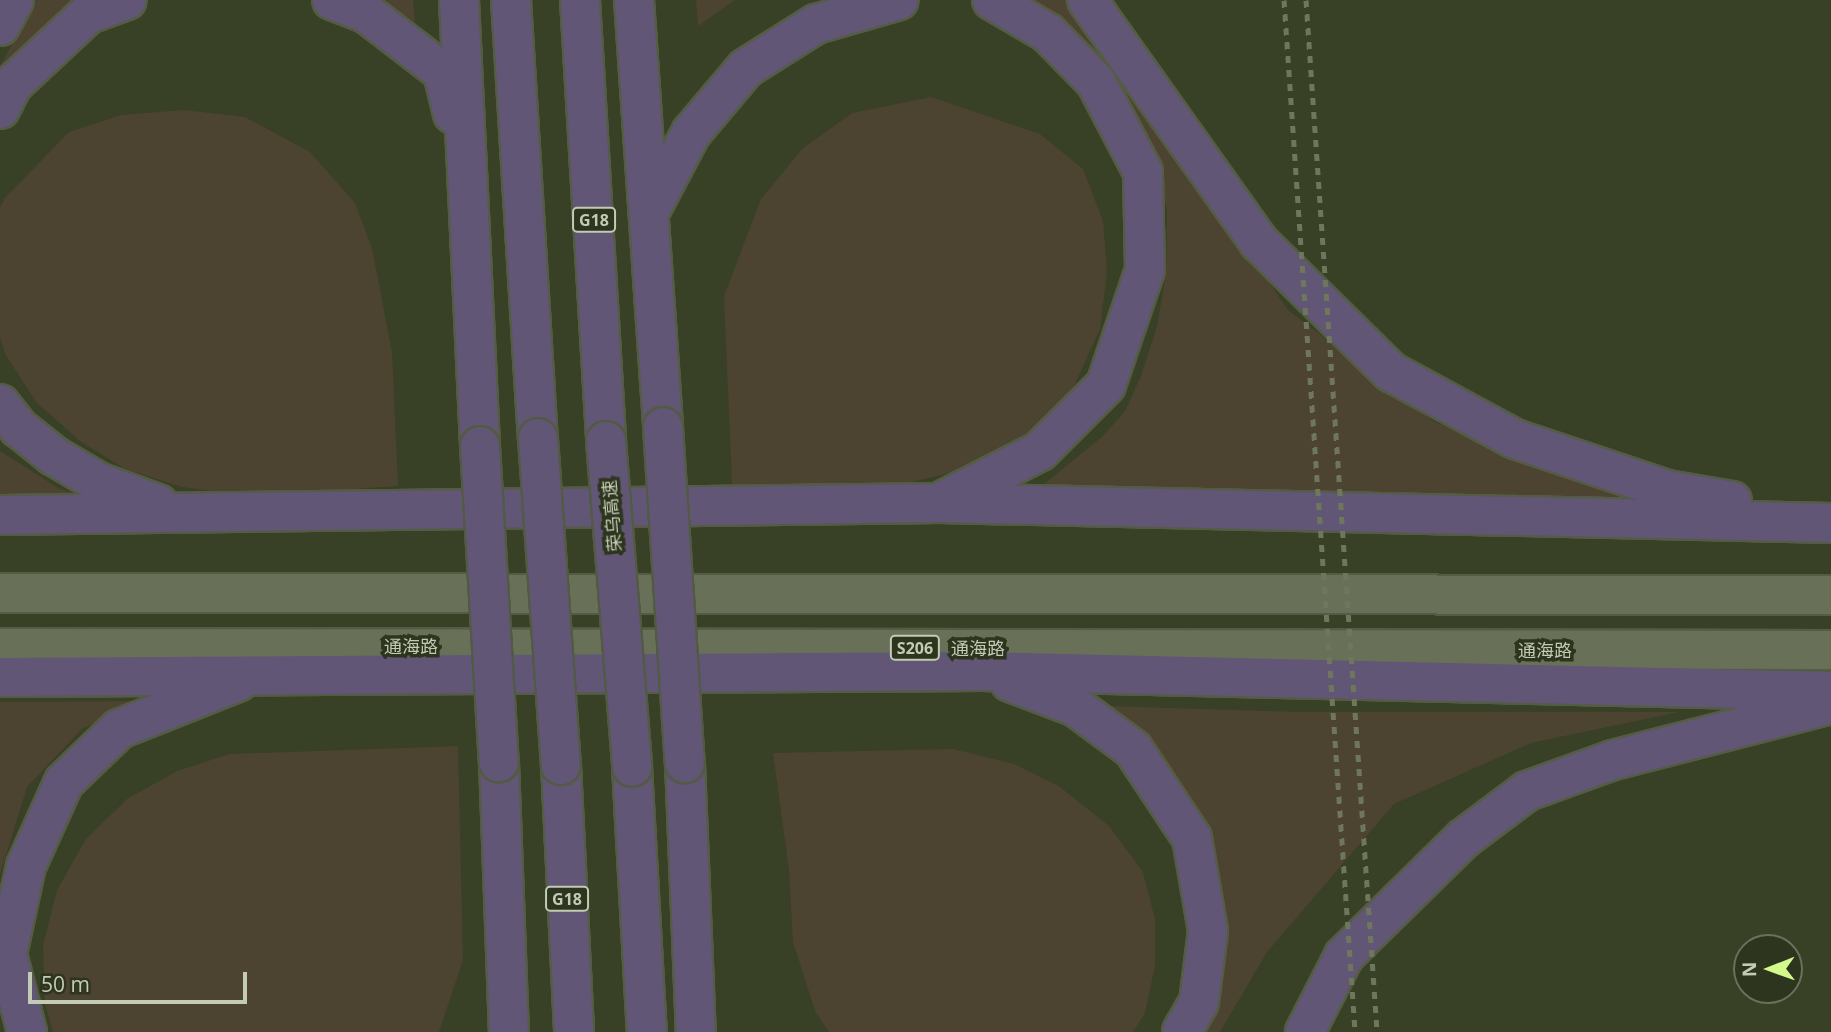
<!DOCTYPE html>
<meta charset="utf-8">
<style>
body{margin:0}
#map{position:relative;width:1831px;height:1032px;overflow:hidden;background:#384025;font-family:"Open Sans","Noto Sans SC",sans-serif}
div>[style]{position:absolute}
.green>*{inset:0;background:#4c4330}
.roads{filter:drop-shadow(2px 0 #555c45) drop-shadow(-2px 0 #555c45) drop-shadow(0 2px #555c45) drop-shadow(0 -2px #555c45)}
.primary>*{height:38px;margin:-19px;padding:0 19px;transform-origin:19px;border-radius:19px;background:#687057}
.highway>*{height:38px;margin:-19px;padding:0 19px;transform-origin:19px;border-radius:19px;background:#615676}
.rail>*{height:5px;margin-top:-2.5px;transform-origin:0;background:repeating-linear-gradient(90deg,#6e775b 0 7px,transparent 0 14px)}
.bridges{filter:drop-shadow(2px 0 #535a44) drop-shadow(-2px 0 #535a44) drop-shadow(0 2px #535a44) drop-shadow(0 -2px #535a44)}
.highway-bridge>*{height:38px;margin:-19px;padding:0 19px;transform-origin:19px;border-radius:19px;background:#615676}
span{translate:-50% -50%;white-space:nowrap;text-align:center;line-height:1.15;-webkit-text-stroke:7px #2e351e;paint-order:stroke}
.shield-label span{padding:2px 5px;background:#2e351e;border:2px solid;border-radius:5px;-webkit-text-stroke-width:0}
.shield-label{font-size:16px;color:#c3cab5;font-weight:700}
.street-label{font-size:18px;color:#c3cab5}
.north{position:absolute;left:1733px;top:934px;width:70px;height:70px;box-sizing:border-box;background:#2e351e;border:2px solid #6a715a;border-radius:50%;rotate:269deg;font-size:19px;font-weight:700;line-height:28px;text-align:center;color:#c3cab5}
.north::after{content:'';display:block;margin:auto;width:24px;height:32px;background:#d3f98c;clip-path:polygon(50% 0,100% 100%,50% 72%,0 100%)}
.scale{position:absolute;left:28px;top:972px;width:219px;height:32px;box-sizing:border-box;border:4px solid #c3cab5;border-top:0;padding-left:9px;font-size:21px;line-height:24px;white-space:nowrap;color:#c3cab5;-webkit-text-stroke:5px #2e351e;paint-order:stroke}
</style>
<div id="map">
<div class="green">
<i style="clip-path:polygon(36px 0,79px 0,0 83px,0 66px)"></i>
<i style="clip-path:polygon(378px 0,413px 0,415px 22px)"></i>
<i style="clip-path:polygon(696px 0,735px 0,698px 26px)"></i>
<i style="clip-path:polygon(1012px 0,1077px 0,1288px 310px,1433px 421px,1558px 474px,1653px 502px,1038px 489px,1103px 436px,1125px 411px,1141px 376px,1157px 326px,1166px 273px,1167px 209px,1151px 165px)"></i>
<i style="clip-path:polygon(931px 97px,1040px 134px,1083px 169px,1103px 221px,1107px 272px,1100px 329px,1075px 384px,1045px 423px,985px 459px,950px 473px,900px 485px,732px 484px,724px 296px,761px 199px,803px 148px,852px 113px)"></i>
<i style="clip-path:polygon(184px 110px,245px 117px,310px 152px,355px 203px,372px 248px,392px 352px,398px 486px,248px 496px,182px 487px,125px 469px,80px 441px,37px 403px,5px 354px,0 337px,0 208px,4px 199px,69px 132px,121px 115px)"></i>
<i style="clip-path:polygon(0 451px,60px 489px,100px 500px,0 501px)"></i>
<i style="clip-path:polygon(142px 701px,82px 729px,27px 787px,0 875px,0 702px)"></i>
<i style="clip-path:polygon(1110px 706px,1299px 712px,1679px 712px,1531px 743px,1394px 804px,1267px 952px,1220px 1032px,1203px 1032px,1222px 961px,1219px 879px,1198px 811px)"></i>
<i style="clip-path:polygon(458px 746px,463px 960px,439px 1032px,53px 1032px,45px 1004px,43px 946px,57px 890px,86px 839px,127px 799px,177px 771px,229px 754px)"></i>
<i style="clip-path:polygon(953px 749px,1014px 764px,1060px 787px,1109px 826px,1143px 872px,1155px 919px,1155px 966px,1145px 1013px,1133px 1032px,829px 1032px,815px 1011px,793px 942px,789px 870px,773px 753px)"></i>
</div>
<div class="roads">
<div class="primary">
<i style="left:0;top:593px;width:1831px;rotate:0.06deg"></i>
<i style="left:0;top:648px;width:1831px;rotate:0.06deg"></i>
</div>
<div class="highway">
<i style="left:332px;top:0;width:36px;rotate:21deg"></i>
<i style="left:366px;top:13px;width:97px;rotate:37.5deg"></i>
<i style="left:443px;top:72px;width:43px;rotate:76.6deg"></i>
<i style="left:459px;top:0;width:446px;rotate:87.3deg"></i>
<i style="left:511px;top:0;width:439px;rotate:86.5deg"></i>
<i style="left:580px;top:0;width:442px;rotate:86.6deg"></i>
<i style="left:634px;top:0;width:428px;rotate:86.1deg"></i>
<i style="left:1087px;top:0;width:296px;rotate:54.6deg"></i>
<i style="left:1258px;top:241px;width:187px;rotate:44.6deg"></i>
<i style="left:1391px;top:372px;width:141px;rotate:28.4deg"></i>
<i style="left:1515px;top:439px;width:160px;rotate:18.5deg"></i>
<i style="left:1667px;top:490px;width:66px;rotate:9.6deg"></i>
<i style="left:0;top:26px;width:30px;rotate:-62deg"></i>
<i style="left:0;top:109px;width:28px;rotate:-63deg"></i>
<i style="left:13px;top:84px;width:103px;rotate:-43deg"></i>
<i style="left:88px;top:14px;width:41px;rotate:-19.7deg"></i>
<i style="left:651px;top:209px;width:86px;rotate:-62.2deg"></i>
<i style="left:691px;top:133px;width:85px;rotate:-49.8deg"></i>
<i style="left:746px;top:68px;width:83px;rotate:-32.2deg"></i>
<i style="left:816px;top:24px;width:86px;rotate:-16.1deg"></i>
<i style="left:0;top:404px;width:31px;rotate:52deg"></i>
<i style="left:19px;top:428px;width:45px;rotate:38.7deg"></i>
<i style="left:54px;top:456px;width:51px;rotate:30.6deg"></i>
<i style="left:98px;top:482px;width:64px;rotate:20.1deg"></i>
<i style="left:944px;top:500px;width:108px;rotate:-27deg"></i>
<i style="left:1040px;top:451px;width:93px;rotate:-45deg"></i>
<i style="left:1106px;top:385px;width:121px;rotate:-71.3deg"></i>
<i style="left:1145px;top:270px;width:98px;rotate:-91.2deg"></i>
<i style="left:1143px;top:172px;width:102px;rotate:-117.6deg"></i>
<i style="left:1096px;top:82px;width:69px;rotate:-134.4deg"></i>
<i style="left:1048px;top:33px;width:65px;rotate:-149.5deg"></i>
<i style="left:0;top:515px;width:940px;rotate:-0.73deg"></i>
<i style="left:940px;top:503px;width:891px;rotate:1.29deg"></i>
<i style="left:0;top:677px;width:982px;rotate:-0.35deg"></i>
<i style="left:982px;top:671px;width:849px;rotate:1.35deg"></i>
<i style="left:1010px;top:682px;width:71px;rotate:20.7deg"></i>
<i style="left:1076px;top:707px;width:71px;rotate:36.4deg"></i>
<i style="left:1133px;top:749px;width:107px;rotate:56.5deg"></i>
<i style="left:1192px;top:838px;width:94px;rotate:80.2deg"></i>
<i style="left:1208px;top:931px;width:72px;rotate:97.2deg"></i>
<i style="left:1199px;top:1002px;width:34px;rotate:120deg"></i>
<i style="left:499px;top:762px;width:270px;rotate:87.9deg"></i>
<i style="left:685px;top:763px;width:269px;rotate:87.7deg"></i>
<i style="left:561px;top:765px;width:267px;rotate:87.2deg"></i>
<i style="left:632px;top:767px;width:265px;rotate:86.8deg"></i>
<i style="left:27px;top:1032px;width:81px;rotate:-104.4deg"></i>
<i style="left:7px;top:954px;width:90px;rotate:-77.8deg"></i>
<i style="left:26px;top:866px;width:92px;rotate:-65.7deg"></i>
<i style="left:64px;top:782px;width:76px;rotate:-43.9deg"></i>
<i style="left:119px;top:729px;width:128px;rotate:-21.6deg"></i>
<i style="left:1305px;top:1032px;width:85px;rotate:-62.8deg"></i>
<i style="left:1344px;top:956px;width:167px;rotate:-44.5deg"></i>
<i style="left:1463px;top:839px;width:80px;rotate:-36.9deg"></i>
<i style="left:1527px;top:791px;width:91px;rotate:-19.8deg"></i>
<i style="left:1613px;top:760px;width:225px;rotate:-14.4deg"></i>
</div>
</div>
<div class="rail">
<i style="left:1284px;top:0;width:1034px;rotate:86.06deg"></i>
<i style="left:1306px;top:0;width:1034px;rotate:86.06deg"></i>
</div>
<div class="bridges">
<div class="highway-bridge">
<i style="left:663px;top:427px;width:337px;rotate:86.3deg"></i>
<i style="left:538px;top:438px;width:328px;rotate:86deg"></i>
<i style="left:606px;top:441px;width:327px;rotate:85.4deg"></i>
<i style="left:480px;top:446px;width:317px;rotate:86.6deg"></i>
</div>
</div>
<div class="shield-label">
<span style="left:594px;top:220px">G18</span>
<span style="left:915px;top:648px">S206</span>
<span style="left:567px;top:899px">G18</span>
</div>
<div class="street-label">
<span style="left:612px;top:516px;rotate:-95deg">荣乌高速</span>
<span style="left:411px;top:646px">通海路</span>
<span style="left:978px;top:648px">通海路</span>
<span style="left:1545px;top:650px">通海路</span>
</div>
<div class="north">N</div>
<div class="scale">50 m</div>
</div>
